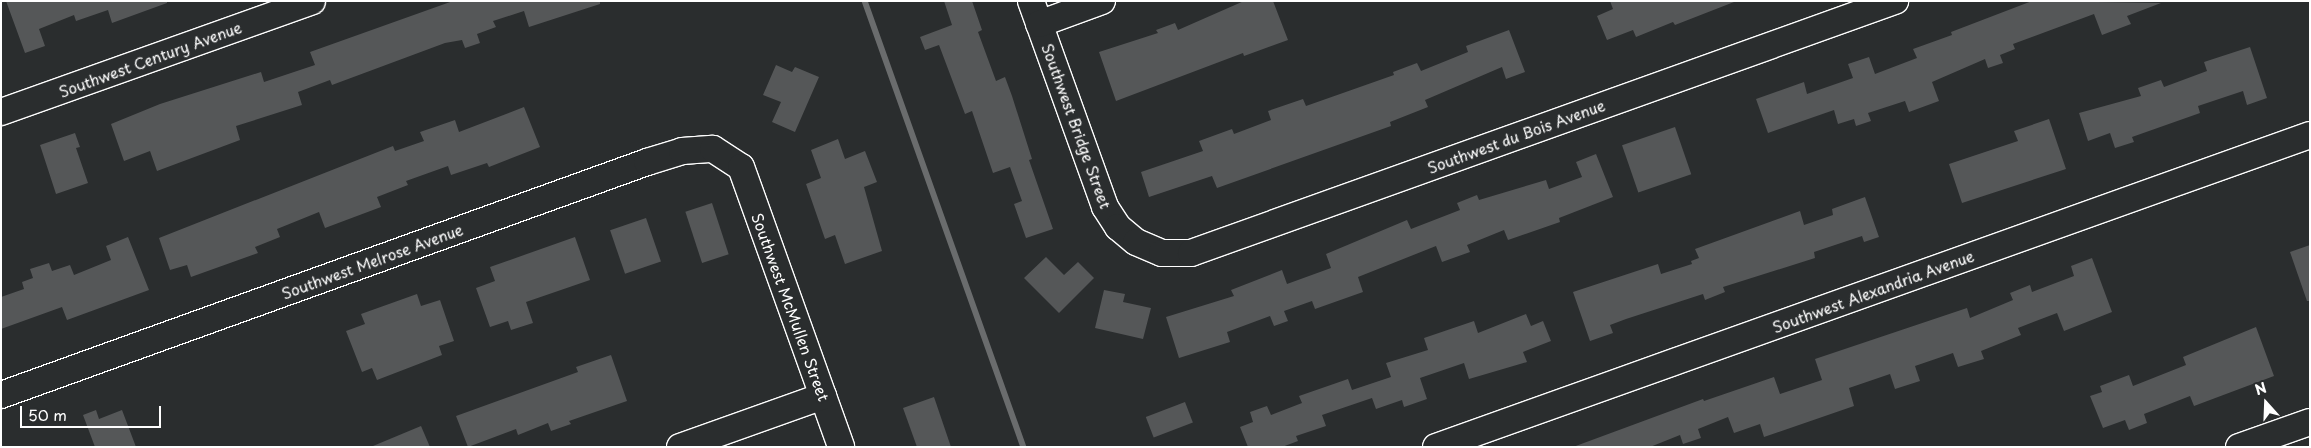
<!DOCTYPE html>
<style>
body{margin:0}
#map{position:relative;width:2311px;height:448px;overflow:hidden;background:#2a2d2e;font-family:"Playpen Sans",sans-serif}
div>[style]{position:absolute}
.stream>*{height:5.5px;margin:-2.75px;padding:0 2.75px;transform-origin:2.75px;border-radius:2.75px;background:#6a6c6d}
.building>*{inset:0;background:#555758;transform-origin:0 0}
.roads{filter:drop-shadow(1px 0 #fff) drop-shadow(-1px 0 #fff) drop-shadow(0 1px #fff) drop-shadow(0 -1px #fff)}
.minor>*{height:26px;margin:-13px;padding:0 13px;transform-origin:13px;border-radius:13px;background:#2a2d2e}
span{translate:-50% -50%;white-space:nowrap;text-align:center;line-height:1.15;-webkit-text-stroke:4.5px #2a2d2e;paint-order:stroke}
.street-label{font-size:15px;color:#fff}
.frame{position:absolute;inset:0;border:2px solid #fff;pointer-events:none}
.north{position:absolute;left:2241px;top:378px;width:50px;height:50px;-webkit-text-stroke:4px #2a2d2e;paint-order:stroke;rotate:340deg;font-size:14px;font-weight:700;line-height:20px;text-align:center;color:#fff}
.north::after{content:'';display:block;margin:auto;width:18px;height:22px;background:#fff;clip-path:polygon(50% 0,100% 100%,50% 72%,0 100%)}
.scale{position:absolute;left:20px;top:406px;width:141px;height:22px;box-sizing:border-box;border:2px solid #fff;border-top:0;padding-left:6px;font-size:15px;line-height:18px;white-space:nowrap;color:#fff;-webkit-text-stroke:4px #2a2d2e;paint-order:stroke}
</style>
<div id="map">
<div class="stream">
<i style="left:865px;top:1px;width:473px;rotate:70.4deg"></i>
</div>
<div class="building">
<i style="clip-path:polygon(6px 1px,167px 1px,167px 3px,112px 23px,108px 10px,76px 21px,74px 15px,39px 29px,45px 46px,25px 53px)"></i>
<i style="clip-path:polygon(453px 1px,600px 1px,600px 4px,529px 27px,524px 11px,493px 21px,496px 27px,477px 34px,480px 43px,465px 48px,462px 40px,445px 43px,332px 85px,330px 80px,298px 92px,302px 105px,236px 126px,240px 140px,157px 171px,150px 151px,124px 161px,111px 124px,160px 104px,261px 72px,264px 82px,315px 65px,310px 52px)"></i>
<i style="clip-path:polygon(944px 1px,972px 1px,982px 30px,978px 32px,996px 81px,1005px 77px,1012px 96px,1032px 159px,1029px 160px,1053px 229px,1026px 238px,1014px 204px,1022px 201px,1010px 167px,993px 173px,972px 111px,965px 114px,939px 45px,925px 50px,920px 37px,952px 25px)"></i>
<i style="clip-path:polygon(1244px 1px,1273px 1px,1288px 40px,1244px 56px,1243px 53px,1116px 101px,1099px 52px,1158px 33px,1156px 30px,1175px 23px,1178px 30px)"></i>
<i style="clip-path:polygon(1610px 1px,1733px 1px,1734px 2px,1675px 25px,1673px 22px,1636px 37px,1633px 30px,1607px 40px,1597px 16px,1613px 9px)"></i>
<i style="clip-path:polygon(2032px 1px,2161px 3px,2127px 16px,2131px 24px,2102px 35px,2094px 14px,2013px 44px,2015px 49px,2000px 55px,2003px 63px,1988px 68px,1985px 59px,1932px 82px,1939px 101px,1909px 112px,1905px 101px,1868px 113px,1871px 121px,1856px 126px,1854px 119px,1838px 124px,1834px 110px,1768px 133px,1756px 99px,1804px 82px,1807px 94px,1853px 78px,1848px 64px,1869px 57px,1875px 74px,1917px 58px,1913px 49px,1952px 35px,1951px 32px)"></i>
<i style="clip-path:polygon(1509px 30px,1525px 72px,1506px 79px,1502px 67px,1425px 100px,1428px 107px,1390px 122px,1391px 126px,1217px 188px,1212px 176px,1149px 197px,1141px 172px,1203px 151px,1199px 141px,1232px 129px,1234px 134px,1271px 120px,1268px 111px,1303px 99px,1306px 106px,1394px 75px,1393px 72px,1417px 63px,1421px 71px,1468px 52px,1466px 46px)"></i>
<i style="clip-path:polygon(2250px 47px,2267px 98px,2247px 105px,2243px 91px,2198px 106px,2200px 113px,2132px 137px,2134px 142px,2115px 148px,2110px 133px,2088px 141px,2079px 113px,2141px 96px,2138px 88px,2161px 80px,2164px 87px,2207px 71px,2204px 62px)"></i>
<i style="clip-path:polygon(776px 65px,792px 72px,795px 67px,819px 77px,795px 132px,772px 122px,781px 102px,763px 95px)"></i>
<i style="clip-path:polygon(524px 107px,540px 147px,489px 167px,487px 163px,451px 175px,448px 166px,406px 181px,408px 185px,377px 197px,381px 207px,325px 228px,319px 212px,277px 229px,280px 237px,255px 247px,258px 253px,191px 277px,187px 265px,170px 270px,159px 238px,393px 146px,395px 151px,424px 141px,420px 132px,455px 120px,459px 132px)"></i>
<i style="clip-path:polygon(2049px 119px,2066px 169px,1962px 203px,1949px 164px,2018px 141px,2014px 131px)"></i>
<i style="left:1675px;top:127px;width:50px;height:56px;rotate:71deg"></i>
<i style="clip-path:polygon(75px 133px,80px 147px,76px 148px,88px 183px,56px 194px,40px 145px)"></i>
<i style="clip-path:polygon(838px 139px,845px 159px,865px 151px,877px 182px,864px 187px,882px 251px,845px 264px,835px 235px,825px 239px,806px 184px,821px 178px,811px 150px)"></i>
<i style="clip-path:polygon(1596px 154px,1613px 197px,1559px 218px,1560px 222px,1508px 240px,1504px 230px,1467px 245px,1470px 252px,1442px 262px,1436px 246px,1358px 277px,1363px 292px,1315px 309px,1312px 301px,1284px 311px,1288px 321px,1274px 326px,1270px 316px,1227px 332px,1230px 342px,1179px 358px,1166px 317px,1234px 296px,1231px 290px,1282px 270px,1287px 284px,1331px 268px,1326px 254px,1407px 220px,1411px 229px,1460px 210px,1457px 203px,1477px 195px,1479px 200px,1546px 180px,1549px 189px,1582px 177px,1576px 162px)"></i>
<i style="clip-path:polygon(1865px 197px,1879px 237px,1864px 242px,1862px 236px,1814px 252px,1815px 258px,1723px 287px,1725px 292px,1705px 300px,1703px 294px,1626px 319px,1610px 325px,1613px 333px,1590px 341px,1573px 292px,1658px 264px,1661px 274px,1692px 264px,1691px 261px,1699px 258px,1695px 249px,1800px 211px,1804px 225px,1833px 215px,1832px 209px)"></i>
<i style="left:712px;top:203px;width:54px;height:28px;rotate:72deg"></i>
<i style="left:646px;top:218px;width:46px;height:38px;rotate:71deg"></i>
<i style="clip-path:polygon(128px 237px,149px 290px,67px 320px,62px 307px,1px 329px,1px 297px,24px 289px,22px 282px,33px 278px,30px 269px,49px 263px,52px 271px,70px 265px,74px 275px,111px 260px,106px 246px)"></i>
<i style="clip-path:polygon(575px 237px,590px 280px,526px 302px,533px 323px,511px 330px,508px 321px,490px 327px,476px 288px,495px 281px,490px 267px)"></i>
<i style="clip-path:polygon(2310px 245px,2310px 301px,2307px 301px,2290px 252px)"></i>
<i style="clip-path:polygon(1046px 257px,1064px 275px,1078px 262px,1094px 278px,1059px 313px,1024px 278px)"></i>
<i style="clip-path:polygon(2092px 258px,2112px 312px,2064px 331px,2057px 313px,2018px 328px,2021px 335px,1981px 351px,1984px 359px,1958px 367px,1953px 353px,1915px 366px,1920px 381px,1895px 389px,1890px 374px,1849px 388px,1854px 406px,1764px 437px,1760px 424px,1734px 433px,1728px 417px,1698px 429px,1701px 438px,1683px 444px,1680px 435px,1650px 447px,1573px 447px,1703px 399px,1704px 401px,1774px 377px,1780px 394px,1822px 380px,1815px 359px,1967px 308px,1970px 318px,2013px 300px,2010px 293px,2030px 285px,2032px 292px,2074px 276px,2071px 266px)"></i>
<i style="clip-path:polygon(1104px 290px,1125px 294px,1123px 302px,1151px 308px,1143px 339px,1095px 328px)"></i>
<i style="clip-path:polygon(417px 294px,421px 306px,440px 300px,454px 341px,439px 346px,442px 355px,377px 380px,372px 368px,362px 372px,346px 331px,365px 324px,361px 314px)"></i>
<i style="clip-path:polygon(1526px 314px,1531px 326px,1543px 321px,1551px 341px,1523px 352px,1527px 362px,1469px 379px,1464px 363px,1420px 378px,1427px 399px,1404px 407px,1402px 400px,1376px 409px,1372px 398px,1322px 415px,1326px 426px,1296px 436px,1298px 441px,1282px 447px,1248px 447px,1240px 427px,1253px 422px,1250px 412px,1267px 406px,1271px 415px,1302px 403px,1299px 396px,1348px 379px,1352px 390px,1391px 377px,1386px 363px,1428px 350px,1424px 338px,1474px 321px,1478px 333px)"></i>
<i style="clip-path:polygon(2256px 327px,2274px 376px,2194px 406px,2190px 396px,2144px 414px,2147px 423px,2129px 430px,2125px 420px,2103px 428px,2090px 396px,2102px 392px,2100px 386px,2129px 375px,2133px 386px,2186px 365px,2183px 357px)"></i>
<i style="clip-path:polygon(611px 355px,627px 401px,569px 421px,571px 424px,551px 431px,548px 423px,518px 435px,516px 429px,468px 447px,456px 416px,578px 372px,576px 367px)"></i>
<i style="clip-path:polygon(934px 397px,951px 447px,917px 447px,903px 408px)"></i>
<i style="left:1185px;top:402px;width:22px;height:42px;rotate:69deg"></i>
<i style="clip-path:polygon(96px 410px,99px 419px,122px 410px,136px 447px,95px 447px,83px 415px)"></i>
<i style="clip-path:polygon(421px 426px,430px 447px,373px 447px,373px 446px)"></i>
</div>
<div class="roads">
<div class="minor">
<i style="left:1031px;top:1px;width:219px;rotate:70.2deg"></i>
<i style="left:1105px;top:207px;width:24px;rotate:57deg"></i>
<i style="left:1118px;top:227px;width:23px;rotate:40deg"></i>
<i style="left:1136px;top:242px;width:28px;rotate:23deg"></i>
<i style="left:1162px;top:253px;width:29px"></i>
<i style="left:1191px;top:253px;width:748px;rotate:-19.7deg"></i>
<i style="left:1039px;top:24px;width:67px;rotate:-20.1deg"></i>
<i style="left:1px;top:112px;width:330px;rotate:-19.6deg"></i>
<i style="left:1px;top:395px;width:687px;rotate:-19.83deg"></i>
<i style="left:647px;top:162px;width:37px;rotate:-17deg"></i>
<i style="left:682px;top:151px;width:31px;rotate:-4deg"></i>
<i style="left:713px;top:149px;width:33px;rotate:33deg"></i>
<i style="left:741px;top:167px;width:297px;rotate:70.3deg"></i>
<i style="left:680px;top:447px;width:152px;rotate:-19.6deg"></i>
<i style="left:1436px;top:447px;width:928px;rotate:-19.65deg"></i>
<i style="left:2239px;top:447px;width:75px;rotate:-19.4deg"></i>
</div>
</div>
<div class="street-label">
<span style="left:150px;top:59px;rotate:-20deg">Southwest Century Avenue</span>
<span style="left:1077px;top:126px;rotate:70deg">Southwest Bridge Street</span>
<span style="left:1516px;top:136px;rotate:-20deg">Southwest du Bois Avenue</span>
<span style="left:372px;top:261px;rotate:-20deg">Southwest Melrose Avenue</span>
<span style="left:1873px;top:291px;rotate:-20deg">Southwest Alexandria Avenue</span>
<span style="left:791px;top:307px;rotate:70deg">Southwest McMullen Street</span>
</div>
<div class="frame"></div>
<div class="north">N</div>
<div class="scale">50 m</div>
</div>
